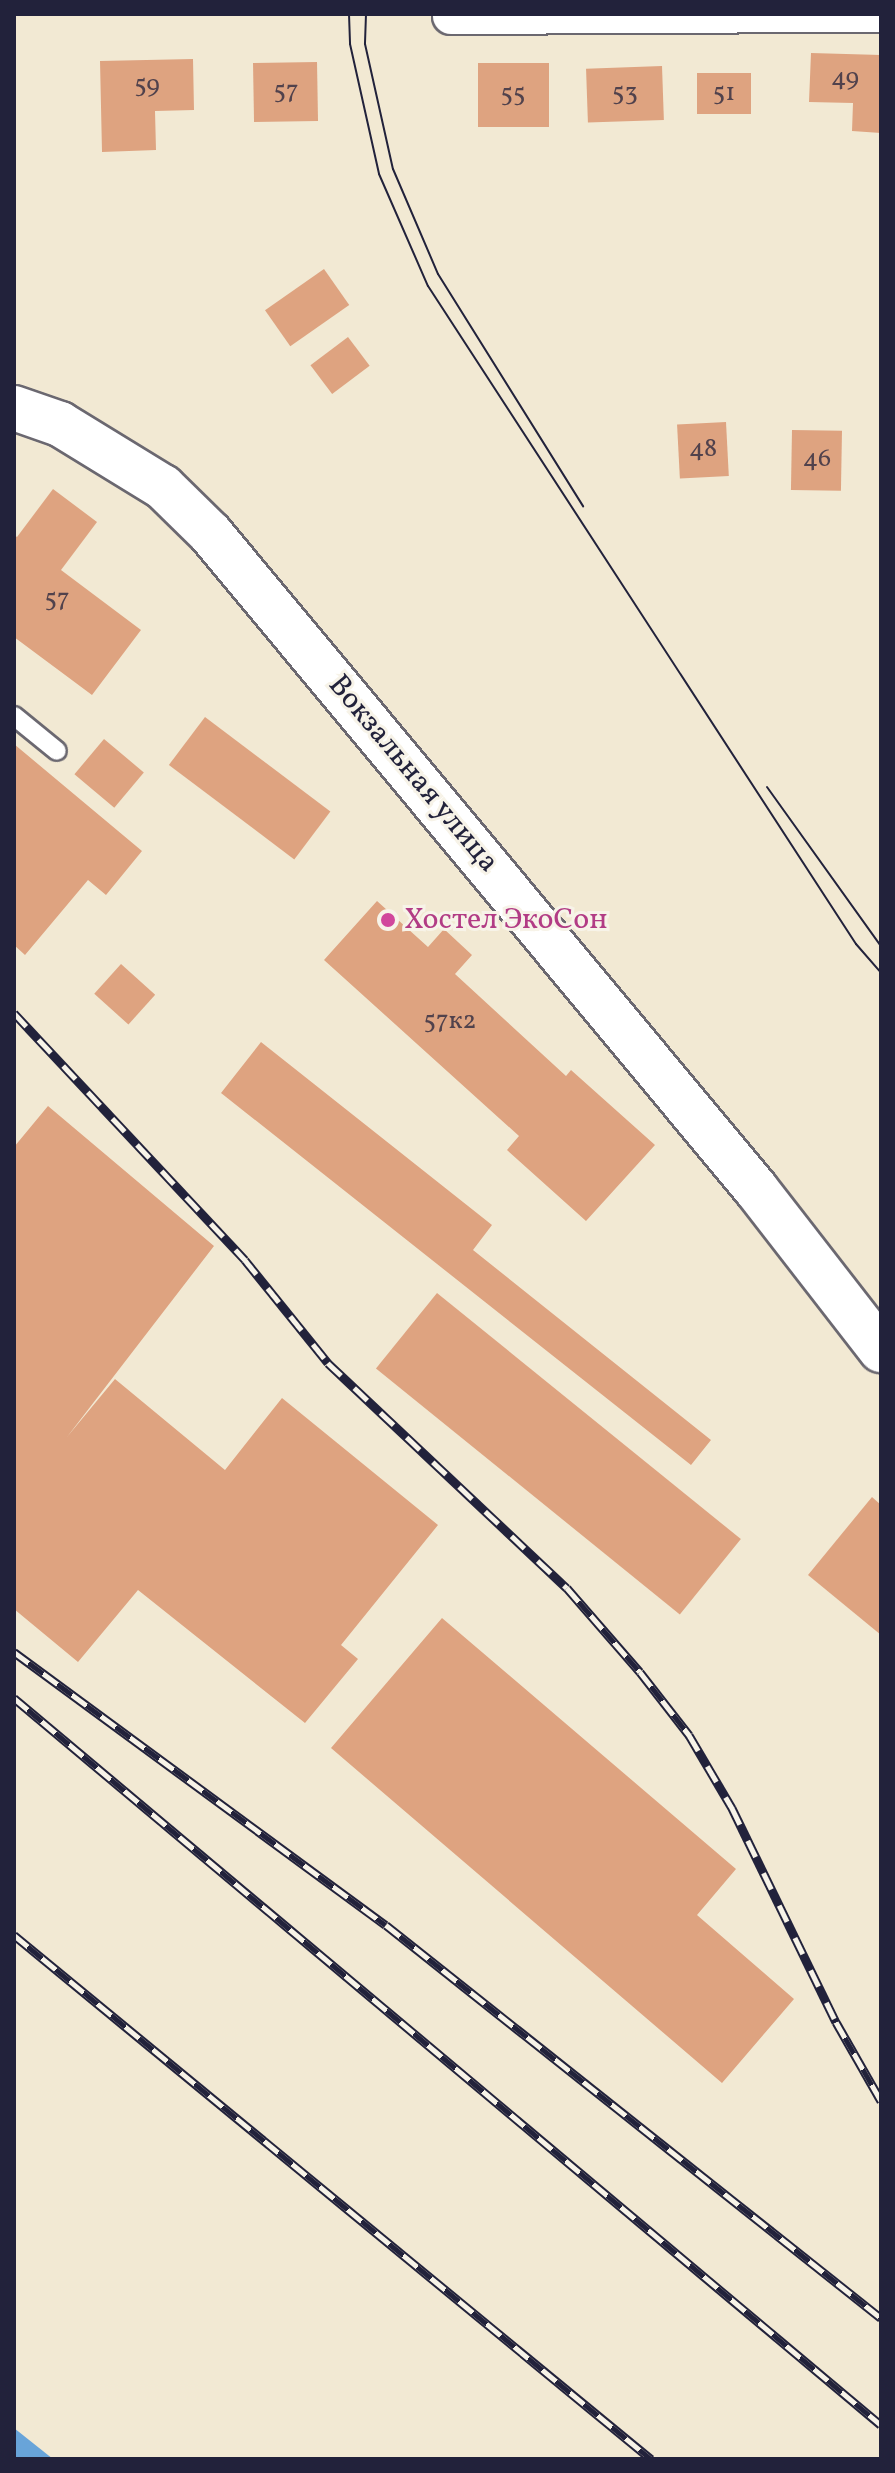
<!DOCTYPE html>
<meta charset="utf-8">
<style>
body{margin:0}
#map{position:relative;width:895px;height:2473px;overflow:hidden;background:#f2e9d3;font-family:Vollkorn,serif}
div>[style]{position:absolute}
.water>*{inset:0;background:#68a4d9}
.building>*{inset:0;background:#dea380;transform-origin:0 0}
.roads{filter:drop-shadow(2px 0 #6b6870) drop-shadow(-2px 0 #6b6870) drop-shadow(0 2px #6b6870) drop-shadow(0 -2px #6b6870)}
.service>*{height:18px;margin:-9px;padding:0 9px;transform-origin:9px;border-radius:9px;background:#fff}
.minor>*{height:36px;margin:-18px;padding:0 18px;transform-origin:18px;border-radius:18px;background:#fff}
.tertiary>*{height:44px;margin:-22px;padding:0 22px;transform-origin:22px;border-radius:22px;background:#fff}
.tram>*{height:2px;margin:-1px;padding:0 1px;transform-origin:1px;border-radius:1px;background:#22223b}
.rail>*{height:9px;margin-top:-4.5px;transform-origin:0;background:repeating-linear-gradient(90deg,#f7f3e8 0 18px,#22223b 0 36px);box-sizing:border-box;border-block:2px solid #22223b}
.dots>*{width:22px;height:22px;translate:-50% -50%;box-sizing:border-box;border:4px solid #f7f3e8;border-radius:50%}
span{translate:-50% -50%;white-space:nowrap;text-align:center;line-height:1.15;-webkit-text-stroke:6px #f7f3e8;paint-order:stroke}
.number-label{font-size:26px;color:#51424c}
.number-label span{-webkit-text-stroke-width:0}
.street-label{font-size:30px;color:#22223b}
.hotel-label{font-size:30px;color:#b23c85}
.left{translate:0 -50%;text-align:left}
.frame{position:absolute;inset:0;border:16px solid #22223b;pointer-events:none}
</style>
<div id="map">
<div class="water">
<i style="clip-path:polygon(14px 2428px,53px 2459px,14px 2459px)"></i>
</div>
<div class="building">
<i style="clip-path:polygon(811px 53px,881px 55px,881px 133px,852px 131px,853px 103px,809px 102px)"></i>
<i style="clip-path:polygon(193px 59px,194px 110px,155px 111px,156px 150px,102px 152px,100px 61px)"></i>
<i style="left:317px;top:62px;width:59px;height:64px;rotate:89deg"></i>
<i style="left:478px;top:63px;width:71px;height:64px"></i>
<i style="left:662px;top:66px;width:54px;height:76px;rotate:88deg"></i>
<i style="left:697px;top:73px;width:54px;height:41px"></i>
<i style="left:324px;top:269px;width:44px;height:72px;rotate:55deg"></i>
<i style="left:348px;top:337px;width:36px;height:47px;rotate:53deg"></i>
<i style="left:726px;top:422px;width:54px;height:49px;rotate:87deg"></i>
<i style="left:792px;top:430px;width:50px;height:60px;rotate:1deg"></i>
<i style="clip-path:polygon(53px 489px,97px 522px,61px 570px,141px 630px,92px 695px,14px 637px,14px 535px,17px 537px)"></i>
<i style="left:205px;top:717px;width:157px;height:60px;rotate:37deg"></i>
<i style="left:104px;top:739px;width:52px;height:46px;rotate:40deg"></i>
<i style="clip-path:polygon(14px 744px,142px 851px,106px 895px,88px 880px,25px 955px,14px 945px)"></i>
<i style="clip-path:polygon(377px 901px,428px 947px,444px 929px,472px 955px,455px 974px,566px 1076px,571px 1070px,655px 1145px,586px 1221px,507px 1150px,519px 1136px,324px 960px)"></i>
<i style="left:121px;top:964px;width:46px;height:40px;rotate:42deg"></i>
<i style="clip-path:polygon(261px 1042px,492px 1225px,473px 1250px,711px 1440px,691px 1465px,221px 1093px)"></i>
<i style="clip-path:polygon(48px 1106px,214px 1246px,67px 1437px,115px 1379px,225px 1470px,282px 1398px,438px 1525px,341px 1645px,358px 1659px,305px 1723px,138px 1590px,78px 1662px,14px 1609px,14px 1147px)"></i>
<i style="left:437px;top:1293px;width:391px;height:97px;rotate:39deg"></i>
<i style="clip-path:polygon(872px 1497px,881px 1505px,881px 1635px,808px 1575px)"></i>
<i style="clip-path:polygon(442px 1618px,736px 1869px,697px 1915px,794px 1999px,722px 2083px,331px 1748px)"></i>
</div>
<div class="roads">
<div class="service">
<i style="left:14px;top:716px;width:55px;rotate:39.1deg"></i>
</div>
<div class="minor">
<i style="left:451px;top:16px;width:430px;rotate:-0.3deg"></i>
</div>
<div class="tertiary">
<i style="left:14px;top:408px;width:49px;rotate:19.2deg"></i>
<i style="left:60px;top:424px;width:121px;rotate:31.5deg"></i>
<i style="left:163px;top:487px;width:66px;rotate:44.4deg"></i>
<i style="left:210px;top:533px;width:853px;rotate:50.23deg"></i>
<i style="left:756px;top:1189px;width:204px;rotate:52.2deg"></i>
</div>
</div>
<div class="tram">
<i style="left:349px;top:14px;width:30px;rotate:88deg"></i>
<i style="left:350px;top:44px;width:133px;rotate:77.4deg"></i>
<i style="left:379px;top:174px;width:122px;rotate:66.4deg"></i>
<i style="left:428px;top:286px;width:785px;rotate:56.96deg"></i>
<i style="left:856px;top:944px;width:38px;rotate:49deg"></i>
<i style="left:366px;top:14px;width:30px;rotate:92deg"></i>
<i style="left:365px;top:44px;width:128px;rotate:77.4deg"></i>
<i style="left:393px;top:169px;width:114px;rotate:66.8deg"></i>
<i style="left:438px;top:274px;width:274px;rotate:58deg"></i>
<i style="left:767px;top:787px;width:196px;rotate:54.4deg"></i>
</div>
<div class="rail">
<i style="left:14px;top:1013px;width:338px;rotate:46.9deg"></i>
<i style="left:245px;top:1260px;width:132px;rotate:51.1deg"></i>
<i style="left:328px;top:1363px;width:328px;rotate:43.3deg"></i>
<i style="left:567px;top:1588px;width:111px;rotate:49deg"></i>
<i style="left:640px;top:1672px;width:80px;rotate:52.1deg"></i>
<i style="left:689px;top:1735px;width:85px;rotate:59.5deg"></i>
<i style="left:732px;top:1808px;width:238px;rotate:64.1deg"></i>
<i style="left:836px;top:2022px;width:91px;rotate:60.3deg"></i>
<i style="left:14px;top:1652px;width:461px;rotate:36.3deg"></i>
<i style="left:386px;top:1925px;width:632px;rotate:38.45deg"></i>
<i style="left:14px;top:1698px;width:1131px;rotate:39.98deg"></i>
<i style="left:14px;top:1935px;width:825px;rotate:39.44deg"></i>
</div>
<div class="dots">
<i style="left:388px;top:920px;background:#d1479c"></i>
</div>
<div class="number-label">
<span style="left:845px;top:79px">49</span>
<span style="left:147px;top:86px">59</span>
<span style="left:286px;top:92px">57</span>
<span style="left:625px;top:94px">53</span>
<span style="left:724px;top:94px">51</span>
<span style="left:513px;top:95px">55</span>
<span style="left:703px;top:450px">48</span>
<span style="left:817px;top:460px">46</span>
<span style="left:57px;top:600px">57</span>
<span style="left:450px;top:1022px">57к2</span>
</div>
<div class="street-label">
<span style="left:413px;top:774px;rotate:50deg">Вокзальная улица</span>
</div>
<div class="hotel-label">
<span class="left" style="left:404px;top:920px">Хостел ЭкоСон</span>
</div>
<div class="frame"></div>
</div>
